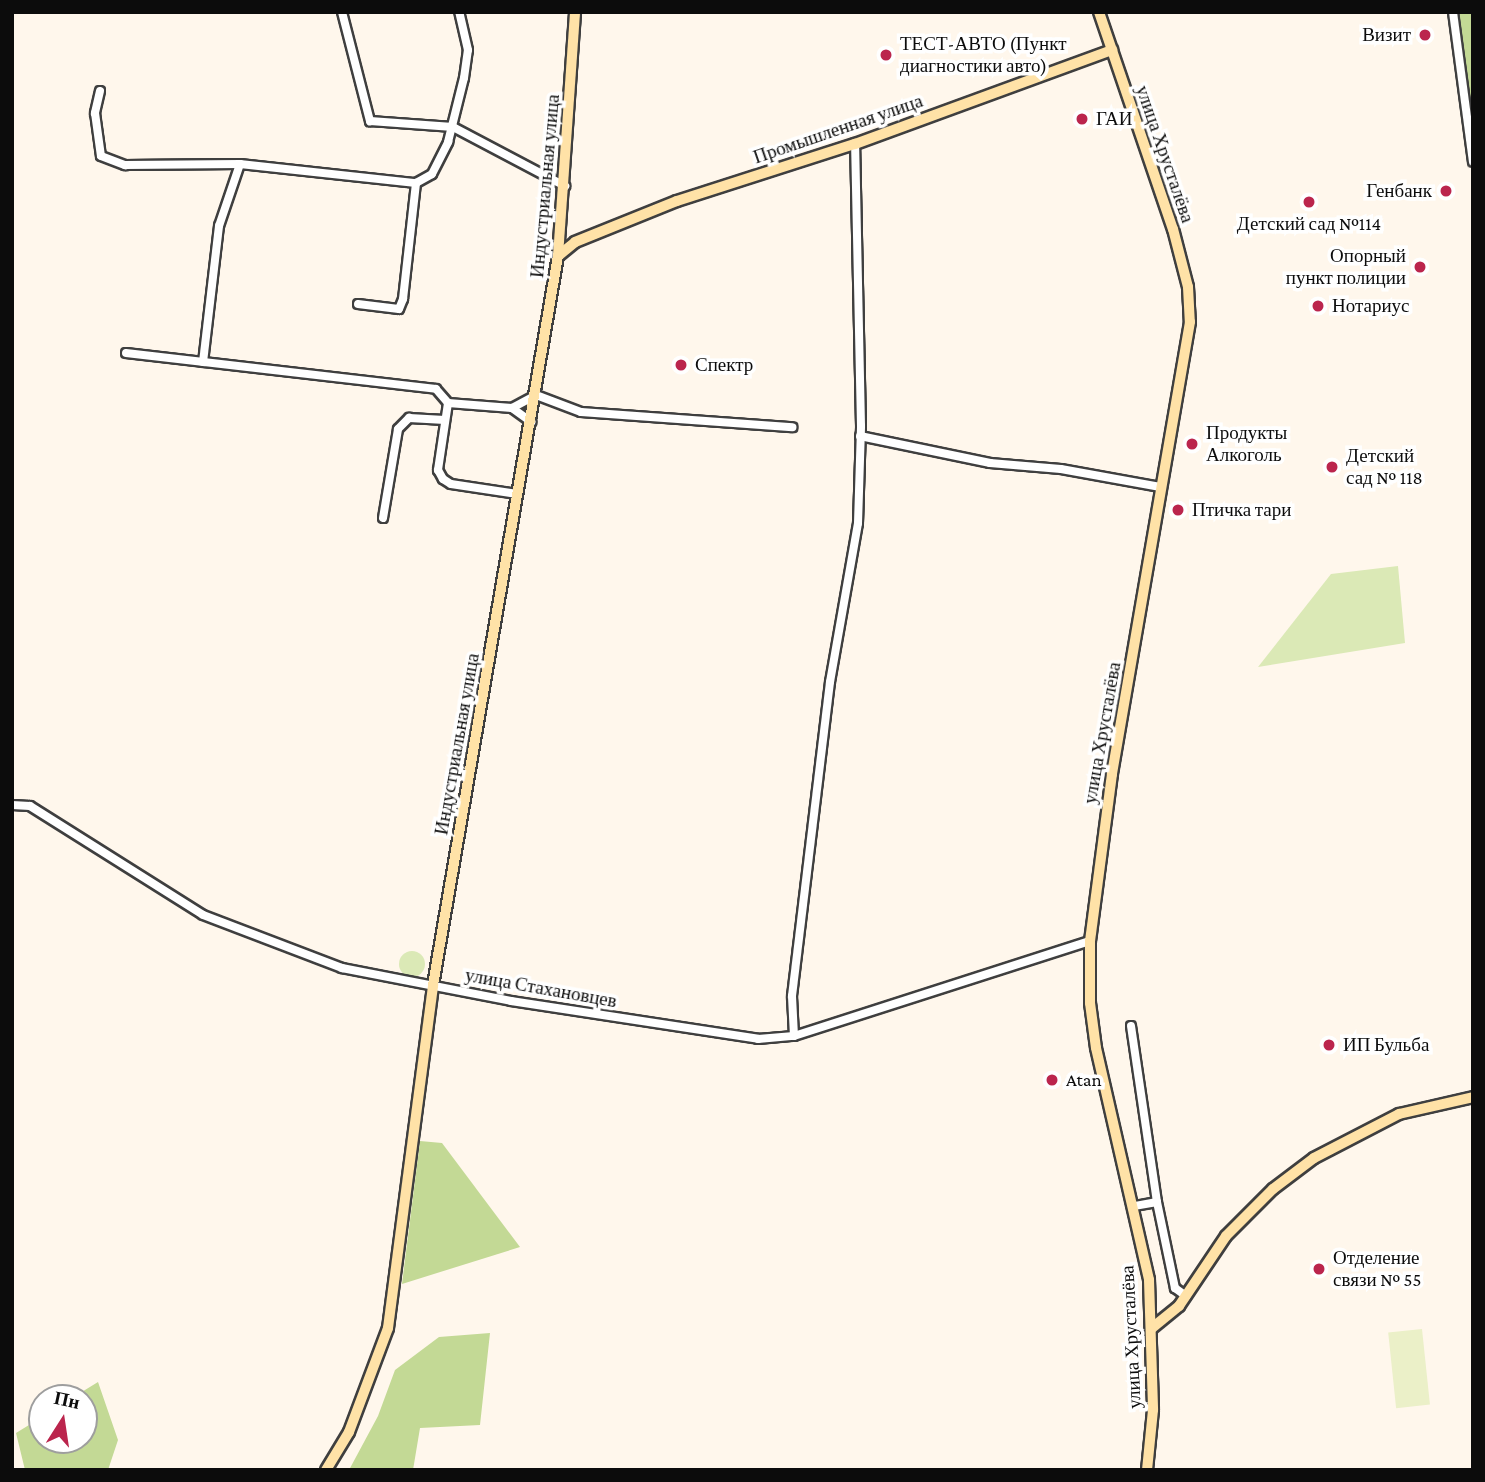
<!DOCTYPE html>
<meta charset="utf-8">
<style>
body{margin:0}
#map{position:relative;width:1485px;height:1482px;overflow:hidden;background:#fff7ec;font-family:"Crimson Pro",serif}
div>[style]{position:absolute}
.green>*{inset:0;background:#dbe9b6}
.round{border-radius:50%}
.forest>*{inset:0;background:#c3d995}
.pitch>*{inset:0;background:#ebf0c8;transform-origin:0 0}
.roads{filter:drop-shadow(2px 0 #3f3f3f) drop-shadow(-2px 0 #3f3f3f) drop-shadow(0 2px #3f3f3f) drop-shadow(0 -2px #3f3f3f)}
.street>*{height:8px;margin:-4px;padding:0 4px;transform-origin:4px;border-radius:4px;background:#fff}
.secondary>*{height:10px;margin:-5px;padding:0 5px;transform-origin:5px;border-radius:5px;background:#ffe2a7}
.dots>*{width:19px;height:19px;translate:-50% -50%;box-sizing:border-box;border:4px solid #fff;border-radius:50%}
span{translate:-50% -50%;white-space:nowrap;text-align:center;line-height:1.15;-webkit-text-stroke:7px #fff;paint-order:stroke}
.poi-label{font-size:19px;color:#0c0c0c}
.right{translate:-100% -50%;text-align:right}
.left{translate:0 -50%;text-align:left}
.street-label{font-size:19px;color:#0c0c0c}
.frame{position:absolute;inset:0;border:14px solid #0c0c0c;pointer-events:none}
.north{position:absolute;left:28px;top:1384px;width:70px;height:70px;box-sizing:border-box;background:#fff;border:2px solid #9e9e9e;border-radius:50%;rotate:12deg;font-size:19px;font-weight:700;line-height:28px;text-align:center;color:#0c0c0c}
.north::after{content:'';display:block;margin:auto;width:24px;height:32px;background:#bb254d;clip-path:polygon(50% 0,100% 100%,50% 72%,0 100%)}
</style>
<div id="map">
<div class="green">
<i style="clip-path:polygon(1398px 566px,1405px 643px,1258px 667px,1331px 574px)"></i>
<i class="round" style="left:399px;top:951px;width:26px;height:26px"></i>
</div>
<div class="forest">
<i style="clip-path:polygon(1459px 12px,1473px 12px,1473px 122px)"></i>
<i style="clip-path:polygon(420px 1141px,442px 1143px,520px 1247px,402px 1284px)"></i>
<i style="clip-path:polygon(490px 1333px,480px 1425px,420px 1428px,413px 1470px,349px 1470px,378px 1416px,395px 1370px,439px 1337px)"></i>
<i style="clip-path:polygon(98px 1382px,118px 1440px,108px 1470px,25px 1470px,16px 1433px,42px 1417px,42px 1440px,84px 1440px,84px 1398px,72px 1398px)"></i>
</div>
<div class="pitch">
<i style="left:1422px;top:1329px;width:76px;height:34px;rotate:84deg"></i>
</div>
<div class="roads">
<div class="street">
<i style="left:342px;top:12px;width:113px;rotate:75.6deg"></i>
<i style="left:370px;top:121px;width:83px;rotate:4.1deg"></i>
<i style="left:453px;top:127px;width:127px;rotate:27.8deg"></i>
<i style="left:1453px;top:12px;width:151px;rotate:82.4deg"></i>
<i style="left:100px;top:91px;width:23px;rotate:103deg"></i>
<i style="left:95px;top:113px;width:43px;rotate:82.1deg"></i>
<i style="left:101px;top:156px;width:26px;rotate:21deg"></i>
<i style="left:125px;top:165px;width:115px;rotate:-0.5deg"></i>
<i style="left:240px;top:164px;width:65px;rotate:108.7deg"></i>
<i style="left:219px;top:226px;width:137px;rotate:96.7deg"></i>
<i style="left:240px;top:164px;width:177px;rotate:6.2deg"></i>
<i style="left:416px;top:183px;width:18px;rotate:-29deg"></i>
<i style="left:432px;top:174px;width:36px;rotate:-63deg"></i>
<i style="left:448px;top:142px;width:66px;rotate:-76deg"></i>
<i style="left:464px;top:78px;width:28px;rotate:-82deg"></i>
<i style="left:468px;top:50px;width:39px;rotate:-103deg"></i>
<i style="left:358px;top:304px;width:41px;rotate:7deg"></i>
<i style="left:399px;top:309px;width:11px;rotate:-68deg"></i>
<i style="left:403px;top:299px;width:117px;rotate:-83.6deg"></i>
<i style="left:126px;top:353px;width:312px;rotate:6.6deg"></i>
<i style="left:436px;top:389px;width:18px;rotate:49deg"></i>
<i style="left:448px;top:403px;width:68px;rotate:98.5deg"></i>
<i style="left:438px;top:470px;width:10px;rotate:61deg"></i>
<i style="left:443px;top:479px;width:9px;rotate:32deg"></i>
<i style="left:451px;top:484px;width:67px;rotate:8.6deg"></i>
<i style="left:448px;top:403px;width:64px;rotate:4.5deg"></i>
<i style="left:512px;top:408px;width:27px;rotate:-28deg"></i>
<i style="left:536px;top:395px;width:48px;rotate:20.7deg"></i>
<i style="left:581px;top:412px;width:212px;rotate:4.1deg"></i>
<i style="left:512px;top:408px;width:24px;rotate:36deg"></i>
<i style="left:860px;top:436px;width:133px;rotate:11.7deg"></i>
<i style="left:990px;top:463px;width:71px;rotate:4.8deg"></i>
<i style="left:1061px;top:469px;width:101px;rotate:10.3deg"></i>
<i style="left:383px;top:518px;width:90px;rotate:-80.4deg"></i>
<i style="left:398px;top:429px;width:16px;rotate:-45deg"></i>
<i style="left:409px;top:418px;width:36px;rotate:3deg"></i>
<i style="left:12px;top:805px;width:18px;rotate:3deg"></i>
<i style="left:30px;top:806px;width:204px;rotate:32.2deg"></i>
<i style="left:203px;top:915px;width:149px;rotate:20.9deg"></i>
<i style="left:342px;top:968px;width:172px;rotate:11deg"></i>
<i style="left:511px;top:1001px;width:250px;rotate:8.7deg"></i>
<i style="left:758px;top:1039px;width:36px;rotate:-5deg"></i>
<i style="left:794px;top:1036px;width:311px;rotate:-17.8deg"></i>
<i style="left:1131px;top:1026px;width:178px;rotate:81.6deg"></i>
<i style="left:1157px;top:1202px;width:22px;rotate:170deg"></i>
<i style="left:794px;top:1036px;width:40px;rotate:-92.9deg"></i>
<i style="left:792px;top:996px;width:316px;rotate:-83.1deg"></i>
<i style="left:830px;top:682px;width:161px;rotate:-80deg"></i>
<i style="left:858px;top:523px;width:97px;rotate:-88.2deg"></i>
<i style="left:861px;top:426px;width:282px;rotate:-91.2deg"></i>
<i style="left:1157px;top:1202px;width:88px;rotate:78.2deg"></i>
<i style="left:1175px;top:1288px;width:14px;rotate:36deg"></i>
</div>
<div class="secondary">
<i style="left:1099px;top:12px;width:229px;rotate:71.2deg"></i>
<i style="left:1173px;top:229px;width:60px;rotate:75.5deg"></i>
<i style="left:1188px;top:287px;width:35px;rotate:87deg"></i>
<i style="left:1190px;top:322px;width:459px;rotate:99.8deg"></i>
<i style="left:1112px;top:774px;width:168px;rotate:97.5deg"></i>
<i style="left:1090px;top:941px;width:62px;rotate:90deg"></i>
<i style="left:1090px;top:1003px;width:45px;rotate:82.4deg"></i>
<i style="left:1096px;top:1048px;width:238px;rotate:77.1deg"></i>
<i style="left:1149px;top:1280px;width:130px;rotate:88.2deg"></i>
<i style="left:1153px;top:1410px;width:60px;rotate:95.7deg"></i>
<i style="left:558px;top:256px;width:22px;rotate:-39deg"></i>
<i style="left:575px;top:242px;width:110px;rotate:-21.9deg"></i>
<i style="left:677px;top:201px;width:187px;rotate:-17.8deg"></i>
<i style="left:855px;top:144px;width:274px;rotate:-20.1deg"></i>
<i style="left:1152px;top:1328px;width:35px;rotate:-39deg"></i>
<i style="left:1179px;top:1306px;width:84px;rotate:-56.1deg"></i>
<i style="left:1226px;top:1236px;width:66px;rotate:-45deg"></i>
<i style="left:1273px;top:1189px;width:51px;rotate:-37.1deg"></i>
<i style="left:1314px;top:1158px;width:96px;rotate:-27.4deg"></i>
<i style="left:1399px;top:1114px;width:76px;rotate:-12.9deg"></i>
<i style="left:326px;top:1470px;width:44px;rotate:-58.8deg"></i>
<i style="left:349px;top:1432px;width:111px;rotate:-69.4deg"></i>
<i style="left:388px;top:1328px;width:346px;rotate:-82.5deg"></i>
<i style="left:433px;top:985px;width:740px;rotate:-80.27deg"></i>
<i style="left:558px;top:256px;width:245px;rotate:-86deg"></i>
</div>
</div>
<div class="dots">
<i style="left:1425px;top:35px;background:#bb254d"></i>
<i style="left:886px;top:55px;background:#bb254d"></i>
<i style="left:1082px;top:119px;background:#bb254d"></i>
<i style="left:1446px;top:191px;background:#bb254d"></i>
<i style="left:1309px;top:202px;background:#bb254d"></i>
<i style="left:1420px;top:267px;background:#bb254d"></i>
<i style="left:1318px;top:306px;background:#bb254d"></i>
<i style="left:681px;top:365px;background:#bb254d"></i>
<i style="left:1192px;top:444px;background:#bb254d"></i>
<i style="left:1332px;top:467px;background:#bb254d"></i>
<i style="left:1178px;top:510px;background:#bb254d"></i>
<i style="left:1329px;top:1045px;background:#bb254d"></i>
<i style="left:1052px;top:1080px;background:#bb254d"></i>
<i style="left:1319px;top:1269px;background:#bb254d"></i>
</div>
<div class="poi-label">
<span class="right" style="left:1411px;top:35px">Визит</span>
<span class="left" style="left:900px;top:55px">ТЕСТ-АВТО (Пункт<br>диагностики авто)</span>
<span class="left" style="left:1096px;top:119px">ГАИ</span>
<span class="right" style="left:1432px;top:191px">Генбанк</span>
<span style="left:1309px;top:224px">Детский сад №114</span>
<span class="right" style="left:1406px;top:267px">Опорный<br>пункт полиции</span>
<span class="left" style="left:1332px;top:306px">Нотариус</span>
<span class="left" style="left:695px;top:365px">Спектр</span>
<span class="left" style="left:1206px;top:444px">Продукты<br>Алкоголь</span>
<span class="left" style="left:1346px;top:467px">Детский<br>сад № 118</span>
<span class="left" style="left:1192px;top:510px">Птичка тари</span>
<span class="left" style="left:1343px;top:1045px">ИП Бульба</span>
<span class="left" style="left:1066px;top:1080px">Atan</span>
<span class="left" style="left:1333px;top:1269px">Отделение<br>связи № 55</span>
</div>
<div class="street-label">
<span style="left:838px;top:129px;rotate:-19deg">Промышленная улица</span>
<span style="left:1165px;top:154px;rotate:71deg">улица Хрусталёва</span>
<span style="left:545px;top:186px;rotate:-85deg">Индустриальная улица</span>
<span style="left:1102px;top:733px;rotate:-80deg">улица Хрусталёва</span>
<span style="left:457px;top:744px;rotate:-80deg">Индустриальная улица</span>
<span style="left:541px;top:988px;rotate:10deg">улица Стахановцев</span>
<span style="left:1131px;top:1337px;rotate:-93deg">улица Хрусталёва</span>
</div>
<div class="frame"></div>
<div class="north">Пн</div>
</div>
